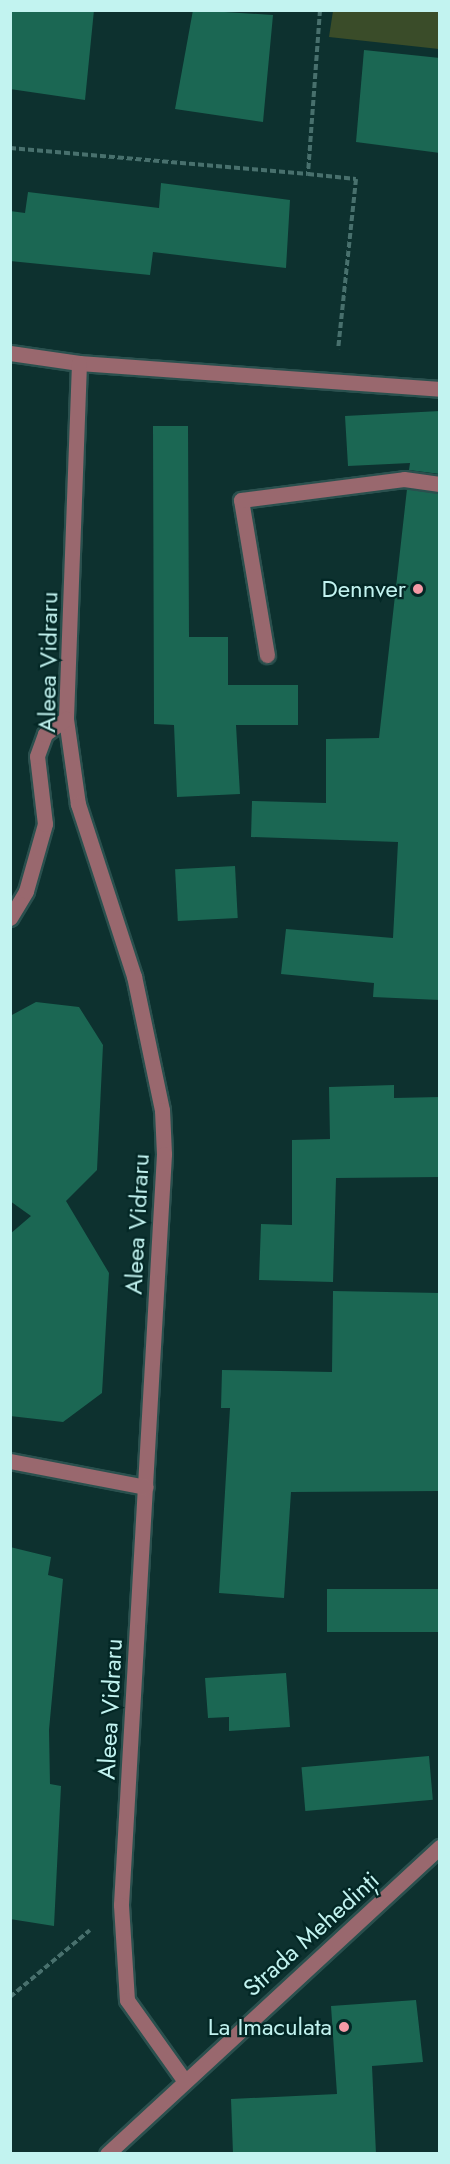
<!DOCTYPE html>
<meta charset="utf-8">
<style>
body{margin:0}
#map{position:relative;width:450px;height:2164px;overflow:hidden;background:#0d312f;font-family:Jost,sans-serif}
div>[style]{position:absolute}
.green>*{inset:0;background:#3a4c29}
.building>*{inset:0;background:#1b6753;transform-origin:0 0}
.path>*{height:4px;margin-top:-2px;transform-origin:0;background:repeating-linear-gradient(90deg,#48706d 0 6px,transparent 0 9px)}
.roads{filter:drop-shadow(2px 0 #2a504e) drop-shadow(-2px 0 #2a504e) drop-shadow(0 2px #2a504e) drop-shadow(0 -2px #2a504e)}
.minor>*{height:15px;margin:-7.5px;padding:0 7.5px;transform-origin:7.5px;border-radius:7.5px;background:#99686e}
.dots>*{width:16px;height:16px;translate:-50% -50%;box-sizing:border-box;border:3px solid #032725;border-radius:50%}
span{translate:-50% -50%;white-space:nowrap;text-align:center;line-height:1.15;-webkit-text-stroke:4.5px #032725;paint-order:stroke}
.poi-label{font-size:24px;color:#c2f3f0}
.right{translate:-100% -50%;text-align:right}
.street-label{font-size:24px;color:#c2f3f0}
.frame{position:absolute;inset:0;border:12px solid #c2f3f0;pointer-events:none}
</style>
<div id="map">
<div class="green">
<i style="clip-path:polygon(333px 11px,439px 11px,439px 49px,329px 37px)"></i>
</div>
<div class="building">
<i style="clip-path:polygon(10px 10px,94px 10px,85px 100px,10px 89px)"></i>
<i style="clip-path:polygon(193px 10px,273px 15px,263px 122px,175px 109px)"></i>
<i style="clip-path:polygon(364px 50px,440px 58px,440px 153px,356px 142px)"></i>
<i style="clip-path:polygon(161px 183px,290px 200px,286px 268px,153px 252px,150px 275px,10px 261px,10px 211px,25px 213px,28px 192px,159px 208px)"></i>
<i style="clip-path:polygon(440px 411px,440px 474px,409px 470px,410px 463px,348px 466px,345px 416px)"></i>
<i style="clip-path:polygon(153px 426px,188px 426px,189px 637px,228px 637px,228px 685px,298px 685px,298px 725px,236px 725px,240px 794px,177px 797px,174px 725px,154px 724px)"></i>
<i style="clip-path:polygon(407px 489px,440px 494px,440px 1000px,373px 997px,374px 983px,281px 974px,286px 929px,393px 938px,398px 842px,251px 837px,252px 801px,326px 803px,326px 739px,379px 738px)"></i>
<i style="left:235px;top:866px;width:52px;height:60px;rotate:87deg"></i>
<i style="clip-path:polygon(36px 1002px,79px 1007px,103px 1045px,97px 1170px,66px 1201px,109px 1273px,102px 1393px,63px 1422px,10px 1416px,10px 1234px,31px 1216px,10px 1201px,10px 1016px)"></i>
<i style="clip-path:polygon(394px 1085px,394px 1098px,440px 1097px,440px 1177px,336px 1178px,333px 1282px,259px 1280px,261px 1224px,292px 1225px,292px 1140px,330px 1139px,329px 1087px)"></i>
<i style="clip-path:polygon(333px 1291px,440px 1293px,440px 1491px,291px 1492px,284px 1598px,219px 1593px,230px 1408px,221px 1408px,222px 1370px,332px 1372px)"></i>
<i style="clip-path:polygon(10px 1547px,51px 1557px,48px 1575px,63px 1579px,49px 1730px,50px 1784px,61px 1786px,54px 1926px,10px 1919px)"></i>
<i style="left:440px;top:1589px;width:43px;height:113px;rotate:90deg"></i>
<i style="clip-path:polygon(286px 1673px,290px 1727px,229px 1731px,229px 1717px,208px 1718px,205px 1678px)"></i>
<i style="left:429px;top:1756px;width:44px;height:128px;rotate:85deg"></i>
<i style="clip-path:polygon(416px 2000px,423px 2062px,372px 2066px,376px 2154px,233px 2154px,231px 2099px,337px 2094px,331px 2006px)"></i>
</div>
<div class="path">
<i style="left:320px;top:10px;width:164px;rotate:94.2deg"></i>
<i style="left:308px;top:174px;width:48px;rotate:5.9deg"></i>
<i style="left:356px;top:179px;width:171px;rotate:96deg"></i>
<i style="left:10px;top:148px;width:299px;rotate:5deg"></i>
<i style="left:10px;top:1997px;width:104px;rotate:-39.9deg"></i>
</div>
<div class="roads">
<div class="minor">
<i style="left:10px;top:353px;width:70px;rotate:8.2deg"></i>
<i style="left:79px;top:363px;width:362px;rotate:4.1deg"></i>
<i style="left:79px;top:363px;width:356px;rotate:92.1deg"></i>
<i style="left:66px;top:719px;width:86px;rotate:82deg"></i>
<i style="left:78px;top:804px;width:181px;rotate:72deg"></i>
<i style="left:134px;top:976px;width:137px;rotate:78.2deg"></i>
<i style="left:162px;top:1110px;width:44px;rotate:87.4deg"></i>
<i style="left:164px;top:1154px;width:752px;rotate:93.28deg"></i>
<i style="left:121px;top:1905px;width:95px;rotate:86.4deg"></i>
<i style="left:127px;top:2000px;width:98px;rotate:54.5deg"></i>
<i style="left:267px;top:655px;width:157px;rotate:-99.5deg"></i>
<i style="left:241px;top:500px;width:164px;rotate:-7.3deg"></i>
<i style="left:404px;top:479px;width:36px;rotate:8deg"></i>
<i style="left:10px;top:918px;width:31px;rotate:-59deg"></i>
<i style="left:26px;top:891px;width:70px;rotate:-74.2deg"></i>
<i style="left:45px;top:824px;width:68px;rotate:-96.7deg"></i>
<i style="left:37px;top:756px;width:23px;rotate:-70deg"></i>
<i style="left:45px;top:734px;width:26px;rotate:-36deg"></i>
<i style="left:10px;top:1461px;width:138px;rotate:10.8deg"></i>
<i style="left:107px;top:2154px;width:453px;rotate:-42.7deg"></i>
</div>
</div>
<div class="dots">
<i style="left:418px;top:589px;background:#f49aa6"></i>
<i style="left:344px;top:2027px;background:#f49aa6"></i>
</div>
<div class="poi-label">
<span class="right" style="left:406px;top:589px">Dennver</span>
<span class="right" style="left:332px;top:2027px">La Imaculata</span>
</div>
<div class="street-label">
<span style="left:48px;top:662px;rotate:-89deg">Aleea Vidraru</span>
<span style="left:137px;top:1224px;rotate:-87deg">Aleea Vidraru</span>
<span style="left:110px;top:1709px;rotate:-87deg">Aleea Vidraru</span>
<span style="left:311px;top:1934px;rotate:-42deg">Strada Mehedinți</span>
</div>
<div class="frame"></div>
</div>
